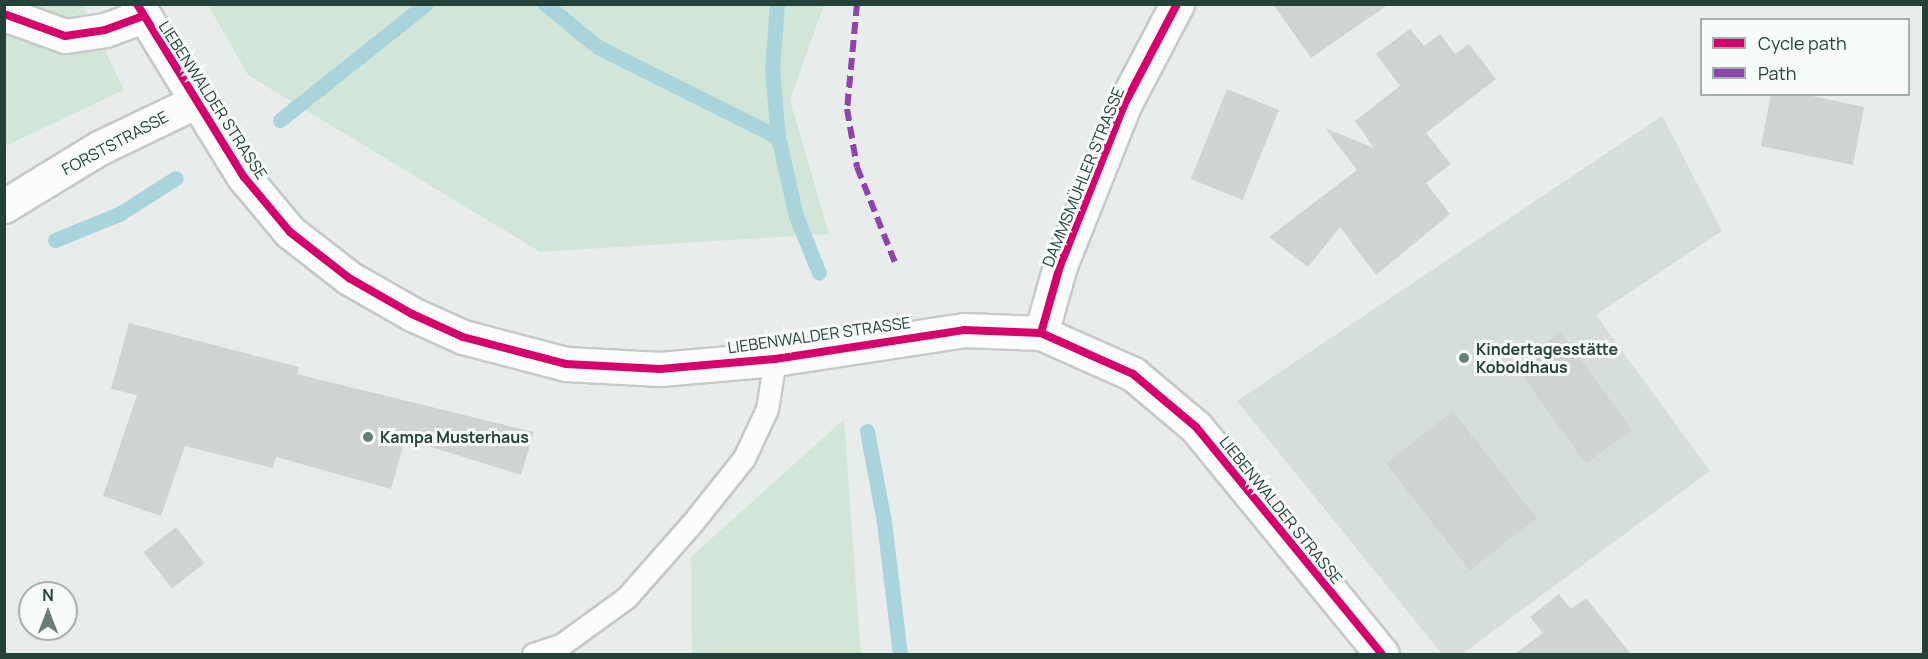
<!DOCTYPE html>
<meta charset="utf-8">
<style>
body{margin:0}
#map{position:relative;width:1928px;height:659px;overflow:hidden;background:#e8edeb;font-family:Manrope,sans-serif}
div>[style]{position:absolute}
.built>*{inset:0;background:#d6dedb}
.green>*{inset:0;background:#d1e6d8}
.stream>*{height:15px;margin:-7.5px;padding:0 7.5px;transform-origin:7.5px;border-radius:7.5px;background:#a9d4db}
.building>*{inset:0;background:#cfd4d2;transform-origin:0 0}
.roads{filter:drop-shadow(2px 0 #c5cac8) drop-shadow(-2px 0 #c5cac8) drop-shadow(0 2px #c5cac8) drop-shadow(0 -2px #c5cac8)}
.lane>*{height:21px;margin:-10.5px;padding:0 10.5px;transform-origin:10.5px;border-radius:10.5px;background:#fcfcfc}
.street>*{height:33px;margin:-16.5px;padding:0 16.5px;transform-origin:16.5px;border-radius:16.5px;background:#fcfcfc}
.secondary>*{height:33px;margin:-16.5px;padding:0 16.5px;transform-origin:16.5px;border-radius:16.5px;background:#fcfcfc}
.quiet>*{height:6px;margin-top:-3px;transform-origin:0;background:repeating-linear-gradient(90deg,#8e44ad 0 12px,transparent 0 18px)}
.cycleway>*{height:8px;margin:-4px;padding:0 4px;transform-origin:4px;border-radius:4px;background:#d6006c}
.dots>*{width:16px;height:16px;translate:-50% -50%;box-sizing:border-box;border:3px solid #f7fbf9;border-radius:50%}
span{translate:-50% -50%;white-space:nowrap;text-align:center;line-height:1.15;-webkit-text-stroke:6px #f7fbf9;paint-order:stroke}
.street-label{font-size:16px;color:#24423a}
.poi-label{font-size:16px;color:#24423a;font-weight:700}
.left{translate:0 -50%;text-align:left}
.frame{position:absolute;inset:0;border:6px solid #24423a;pointer-events:none}
.legend{position:absolute;left:1700px;top:18px;width:210px;height:78px;box-sizing:border-box;background:#f7fbf9;border:2px solid #a3b1ad;margin:0;padding:8px 10px;list-style:none;font-size:18px;color:#24423a}
.legend li{display:flex;align-items:center;gap:12px;height:30px}
.legend b{width:30px;border:2px solid #a3b1ad}
.north{position:absolute;left:18px;top:581px;width:60px;height:60px;box-sizing:border-box;background:#f7fbf9;border:2px solid #a3b1ad;border-radius:50%;rotate:0deg;font-size:16px;font-weight:700;line-height:24px;text-align:center;color:#24423a}
.north::after{content:'';display:block;margin:auto;width:21px;height:27px;background:#697e78;clip-path:polygon(50% 0,100% 100%,50% 72%,0 100%)}
</style>
<div id="map">
<div class="built">
<i style="clip-path:polygon(1662px 116px,1722px 231px,1596px 315px,1710px 471px,1462px 654px,1442px 654px,1237px 401px)"></i>
</div>
<div class="green">
<i style="clip-path:polygon(5px 5px,83px 5px,124px 90px,5px 146px)"></i>
<i style="clip-path:polygon(208px 5px,824px 5px,790px 100px,829px 234px,540px 252px,248px 75px)"></i>
<i style="clip-path:polygon(844px 419px,861px 654px,692px 654px,691px 557px)"></i>
</div>
<div class="stream">
<i style="left:545px;top:4px;width:68px;rotate:39.1deg"></i>
<i style="left:598px;top:47px;width:201px;rotate:26.6deg"></i>
<i style="left:777px;top:4px;width:65px;rotate:94.4deg"></i>
<i style="left:772px;top:69px;width:68px;rotate:85deg"></i>
<i style="left:778px;top:137px;width:81px;rotate:77.2deg"></i>
<i style="left:796px;top:216px;width:61px;rotate:68deg"></i>
<i style="left:280px;top:120px;width:186px;rotate:-38.5deg"></i>
<i style="left:55px;top:240px;width:69px;rotate:-22.1deg"></i>
<i style="left:119px;top:214px;width:67px;rotate:-32.3deg"></i>
<i style="left:867px;top:431px;width:93px;rotate:79.4deg"></i>
<i style="left:884px;top:522px;width:133px;rotate:83.1deg"></i>
</div>
<div class="building">
<i style="clip-path:polygon(1273px 4px,1389px 4px,1311px 58px)"></i>
<i style="clip-path:polygon(1410px 29px,1424px 46px,1440px 34px,1455px 54px,1469px 44px,1496px 79px,1426px 133px,1451px 164px,1426px 183px,1450px 214px,1376px 275px,1340px 227px,1308px 267px,1269px 237px,1357px 170px,1325px 128px,1374px 148px,1355px 121px,1400px 86px,1376px 54px)"></i>
<i style="left:1227px;top:89px;width:56px;height:97px;rotate:22deg"></i>
<i style="clip-path:polygon(1771px 94px,1803px 94px,1864px 107px,1853px 165px,1761px 146px)"></i>
<i style="clip-path:polygon(129px 323px,299px 367px,297px 374px,534px 432px,521px 475px,405px 439px,391px 489px,276px 457px,273px 468px,185px 446px,161px 516px,103px 496px,137px 395px,111px 389px)"></i>
<i style="left:1561px;top:332px;width:121px;height:57px;rotate:54deg"></i>
<i style="left:1453px;top:411px;width:136px;height:85px;rotate:52deg"></i>
<i style="left:176px;top:527px;width:46px;height:41px;rotate:52deg"></i>
<i style="clip-path:polygon(1559px 594px,1571px 609px,1586px 598px,1631px 654px,1515px 654px,1543px 633px,1530px 617px)"></i>
</div>
<div class="roads">
<div class="lane">
<i style="left:533px;top:654px;width:29px;rotate:-18deg"></i>
<i style="left:561px;top:645px;width:80px;rotate:-35.9deg"></i>
<i style="left:626px;top:598px;width:101px;rotate:-48.6deg"></i>
<i style="left:693px;top:522px;width:82px;rotate:-51.4deg"></i>
<i style="left:744px;top:458px;width:54px;rotate:-64.9deg"></i>
<i style="left:767px;top:409px;width:51px;rotate:-80.9deg"></i>
</div>
<div class="street">
<i style="left:4px;top:14px;width:65px;rotate:19.8deg"></i>
<i style="left:65px;top:36px;width:40px;rotate:-8.5deg"></i>
<i style="left:105px;top:30px;width:40px;rotate:-20.2deg"></i>
<i style="left:4px;top:206px;width:111px;rotate:-31.4deg"></i>
<i style="left:99px;top:148px;width:106px;rotate:-25.6deg"></i>
<i style="left:1041px;top:333px;width:70px;rotate:-74.2deg"></i>
<i style="left:1060px;top:266px;width:173px;rotate:-68.3deg"></i>
<i style="left:1124px;top:105px;width:114px;rotate:-62.3deg"></i>
</div>
<div class="secondary">
<i style="left:137px;top:4px;width:203px;rotate:58.3deg"></i>
<i style="left:244px;top:177px;width:72px;rotate:50.1deg"></i>
<i style="left:290px;top:232px;width:75px;rotate:37.9deg"></i>
<i style="left:349px;top:278px;width:73px;rotate:29.7deg"></i>
<i style="left:412px;top:314px;width:56px;rotate:24.3deg"></i>
<i style="left:463px;top:337px;width:106px;rotate:14.7deg"></i>
<i style="left:566px;top:364px;width:94px;rotate:3deg"></i>
<i style="left:660px;top:369px;width:115px;rotate:-5deg"></i>
<i style="left:775px;top:359px;width:191px;rotate:-8.7deg"></i>
<i style="left:964px;top:330px;width:77px;rotate:2.2deg"></i>
<i style="left:1041px;top:333px;width:101px;rotate:24deg"></i>
<i style="left:1133px;top:374px;width:82px;rotate:40.1deg"></i>
<i style="left:1196px;top:427px;width:293px;rotate:50.7deg"></i>
</div>
</div>
<div class="quiet">
<i style="left:857px;top:4px;width:105px;rotate:95.4deg"></i>
<i style="left:847px;top:109px;width:59px;rotate:80.2deg"></i>
<i style="left:857px;top:167px;width:105px;rotate:68.3deg"></i>
</div>
<div class="cycleway">
<i style="left:137px;top:4px;width:203px;rotate:58.3deg"></i>
<i style="left:244px;top:177px;width:72px;rotate:50.1deg"></i>
<i style="left:290px;top:232px;width:75px;rotate:37.9deg"></i>
<i style="left:349px;top:278px;width:73px;rotate:29.7deg"></i>
<i style="left:412px;top:314px;width:56px;rotate:24.3deg"></i>
<i style="left:463px;top:337px;width:106px;rotate:14.7deg"></i>
<i style="left:566px;top:364px;width:94px;rotate:3deg"></i>
<i style="left:660px;top:369px;width:115px;rotate:-5deg"></i>
<i style="left:775px;top:359px;width:191px;rotate:-8.7deg"></i>
<i style="left:964px;top:330px;width:77px;rotate:2.2deg"></i>
<i style="left:1041px;top:333px;width:101px;rotate:24deg"></i>
<i style="left:1133px;top:374px;width:82px;rotate:40.1deg"></i>
<i style="left:1196px;top:427px;width:293px;rotate:50.7deg"></i>
<i style="left:4px;top:14px;width:65px;rotate:19.8deg"></i>
<i style="left:65px;top:36px;width:40px;rotate:-8.5deg"></i>
<i style="left:105px;top:30px;width:40px;rotate:-20.2deg"></i>
<i style="left:1041px;top:333px;width:70px;rotate:-74.2deg"></i>
<i style="left:1060px;top:266px;width:173px;rotate:-68.3deg"></i>
<i style="left:1124px;top:105px;width:114px;rotate:-62.3deg"></i>
</div>
<div class="dots">
<i style="left:1464px;top:358px;background:#697e78"></i>
<i style="left:368px;top:437px;background:#697e78"></i>
</div>
<div class="street-label">
<span style="left:213px;top:100px;rotate:57deg">LIEBENWALDER STRASSE</span>
<span style="left:115px;top:143px;rotate:-28deg">FORSTSTRASSE</span>
<span style="left:1083px;top:177px;rotate:-68deg">DAMMSMÜHLER STRASSE</span>
<span style="left:819px;top:335px;rotate:-8deg">LIEBENWALDER STRASSE</span>
<span style="left:1281px;top:510px;rotate:51deg">LIEBENWALDER STRASSE</span>
</div>
<div class="poi-label">
<span class="left" style="left:1476px;top:358px">Kindertagesstätte<br>Koboldhaus</span>
<span class="left" style="left:380px;top:437px">Kampa Musterhaus</span>
</div>
<div class="frame"></div>
<ul class="legend">
<li><b style="height:8px;background:#d6006c"></b>Cycle path</li>
<li><b style="height:8px;background:#8e44ad"></b>Path</li>
</ul>
<div class="north">N</div>
</div>
